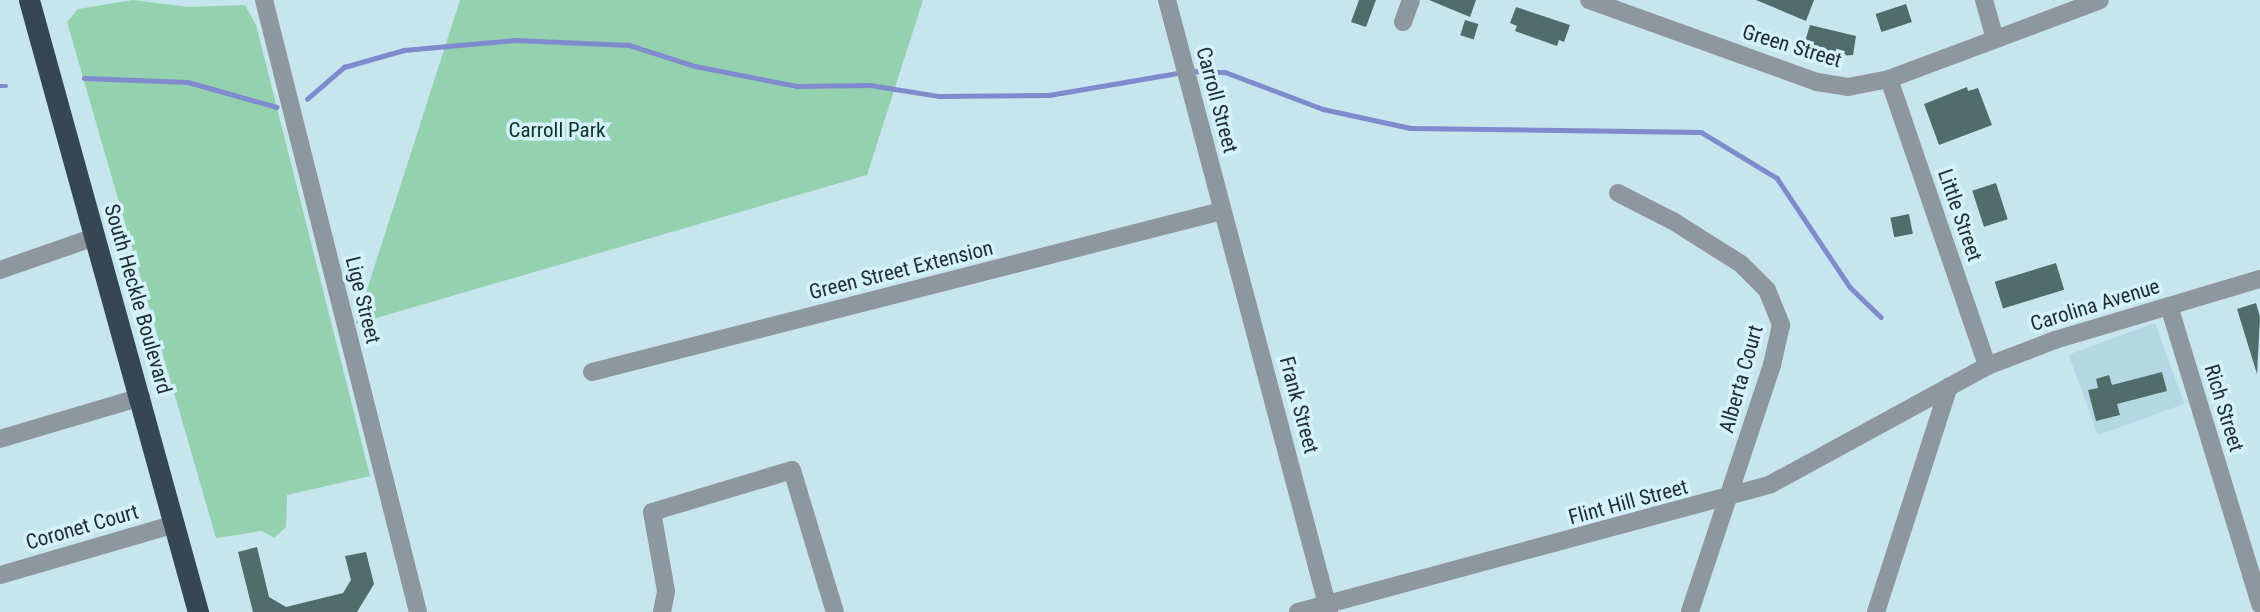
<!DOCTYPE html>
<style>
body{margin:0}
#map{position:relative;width:2260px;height:612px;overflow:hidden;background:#c7e5ed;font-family:"Roboto Condensed",sans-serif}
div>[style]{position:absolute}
.built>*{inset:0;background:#b3d8e4;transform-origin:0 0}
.green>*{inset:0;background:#94d1af}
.stream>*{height:4.5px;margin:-2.25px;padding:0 2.25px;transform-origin:2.25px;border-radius:2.25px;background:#7f8bcd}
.building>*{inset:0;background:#516d6b;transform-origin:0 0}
.minor>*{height:18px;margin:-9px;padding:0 9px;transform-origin:9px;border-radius:9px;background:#8e969e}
.highway>*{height:21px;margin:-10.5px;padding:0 10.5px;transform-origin:10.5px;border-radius:10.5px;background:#354655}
span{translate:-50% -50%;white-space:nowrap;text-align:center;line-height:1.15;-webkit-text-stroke:7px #d4f2fb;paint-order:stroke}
.street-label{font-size:21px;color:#232e31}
.park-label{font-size:21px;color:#0e3221}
</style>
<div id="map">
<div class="built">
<i style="left:2155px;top:323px;width:86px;height:92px;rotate:70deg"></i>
</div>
<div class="green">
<i style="clip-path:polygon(133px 0,188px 7px,245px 5px,256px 25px,370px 476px,287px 495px,286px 527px,274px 538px,262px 531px,216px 538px,67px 22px,78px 9px)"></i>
<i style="clip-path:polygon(460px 0,923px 0,867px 175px,356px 324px)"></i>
</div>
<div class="stream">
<i style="left:1191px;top:71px;width:34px;rotate:2deg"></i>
<i style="left:1225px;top:72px;width:105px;rotate:20.7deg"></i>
<i style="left:1323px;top:109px;width:89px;rotate:12.3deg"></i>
<i style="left:1410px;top:128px;width:291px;rotate:0.8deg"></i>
<i style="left:1701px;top:132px;width:89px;rotate:31.2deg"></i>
<i style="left:1777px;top:178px;width:131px;rotate:56.2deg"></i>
<i style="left:1850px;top:287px;width:43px;rotate:44.1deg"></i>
<i style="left:84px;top:78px;width:104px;rotate:2.2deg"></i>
<i style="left:188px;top:82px;width:92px;rotate:15.7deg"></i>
<i style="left:0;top:86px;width:6px"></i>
<i style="left:307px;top:99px;width:49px;rotate:-40.9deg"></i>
<i style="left:344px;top:67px;width:62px;rotate:-15.8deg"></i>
<i style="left:404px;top:50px;width:112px;rotate:-5.1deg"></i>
<i style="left:516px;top:40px;width:113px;rotate:2.5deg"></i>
<i style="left:629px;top:45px;width:69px;rotate:17.7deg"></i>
<i style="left:695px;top:66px;width:104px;rotate:11.1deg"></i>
<i style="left:797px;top:86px;width:73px;rotate:-0.8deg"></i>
<i style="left:870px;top:85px;width:70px;rotate:9.1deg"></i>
<i style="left:939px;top:96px;width:110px;rotate:-0.5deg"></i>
<i style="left:1049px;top:95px;width:136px;rotate:-9.7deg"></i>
</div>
<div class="building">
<i style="clip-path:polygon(1359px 0,1376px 0,1366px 27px,1351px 22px)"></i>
<i style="clip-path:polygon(1429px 0,1476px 0,1470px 17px)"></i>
<i style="clip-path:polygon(1756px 0,1814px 0,1806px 21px)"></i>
<i style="left:1906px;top:4px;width:19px;height:32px;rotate:72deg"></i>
<i style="clip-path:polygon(1516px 7px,1570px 25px,1564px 42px,1559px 40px,1557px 46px,1515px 31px,1517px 26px,1510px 23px)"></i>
<i style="left:1465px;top:20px;width:14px;height:16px;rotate:17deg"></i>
<i style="clip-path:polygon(1810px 25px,1856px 36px,1853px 55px,1836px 56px,1804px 45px)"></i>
<i style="clip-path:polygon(1967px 87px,1968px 91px,1978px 88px,1992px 125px,1939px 145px,1924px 104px)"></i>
<i style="left:1996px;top:183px;width:38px;height:25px;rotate:72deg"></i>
<i style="left:1909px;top:214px;width:20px;height:19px;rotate:79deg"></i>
<i style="left:2056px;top:263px;width:28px;height:64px;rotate:73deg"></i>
<i style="clip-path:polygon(2256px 303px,2260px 317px,2257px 374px,2237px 309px)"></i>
<i style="clip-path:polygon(2162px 372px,2167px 391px,2117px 404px,2120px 415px,2096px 421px,2088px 390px,2098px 388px,2096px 379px,2109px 375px,2112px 385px)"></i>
<i style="clip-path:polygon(257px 547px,269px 597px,286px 607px,343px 593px,351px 580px,345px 556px,366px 552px,374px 584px,357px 612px,253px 612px,238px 552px)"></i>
</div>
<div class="minor">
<i style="left:264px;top:0;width:631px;rotate:75.88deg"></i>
<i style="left:1167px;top:0;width:633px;rotate:75.17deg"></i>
<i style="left:1589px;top:0;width:242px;rotate:19.8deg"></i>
<i style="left:1817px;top:82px;width:31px;rotate:9deg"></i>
<i style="left:1848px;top:87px;width:42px;rotate:-11deg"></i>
<i style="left:1889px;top:79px;width:225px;rotate:-20.5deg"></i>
<i style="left:1984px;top:0;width:41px;rotate:74.2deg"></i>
<i style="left:1403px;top:22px;width:23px;rotate:-70deg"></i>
<i style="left:1889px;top:79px;width:303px;rotate:71.1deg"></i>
<i style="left:1618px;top:193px;width:62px;rotate:27deg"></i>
<i style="left:1673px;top:221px;width:80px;rotate:32.3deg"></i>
<i style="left:1741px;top:264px;width:37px;rotate:45deg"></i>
<i style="left:1767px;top:290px;width:38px;rotate:68deg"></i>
<i style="left:1781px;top:325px;width:41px;rotate:102.7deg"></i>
<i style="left:1772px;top:365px;width:260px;rotate:108.4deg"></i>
<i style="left:0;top:270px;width:101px;rotate:-19.2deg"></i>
<i style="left:2169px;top:306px;width:312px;rotate:73deg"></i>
<i style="left:592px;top:372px;width:650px;rotate:-14.34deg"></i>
<i style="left:0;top:439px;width:147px;rotate:-16.6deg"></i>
<i style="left:0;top:575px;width:183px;rotate:-16.2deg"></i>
<i style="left:662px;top:612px;width:21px;rotate:-79deg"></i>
<i style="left:666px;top:591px;width:80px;rotate:-100deg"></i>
<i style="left:652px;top:512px;width:146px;rotate:-16.7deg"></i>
<i style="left:792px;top:470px;width:148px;rotate:73.2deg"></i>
<i style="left:1298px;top:612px;width:490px;rotate:-15.1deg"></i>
<i style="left:1771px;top:484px;width:246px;rotate:-28.6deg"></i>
<i style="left:1987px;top:366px;width:73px;rotate:-20.9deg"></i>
<i style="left:2055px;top:340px;width:214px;rotate:-16.6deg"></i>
<i style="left:1876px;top:612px;width:237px;rotate:-72.1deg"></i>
</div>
<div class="highway">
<i style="left:29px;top:0;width:635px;rotate:74.56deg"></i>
</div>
<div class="street-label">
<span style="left:1792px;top:46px;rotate:17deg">Green Street</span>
<span style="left:1217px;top:100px;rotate:75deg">Carroll Street</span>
<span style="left:1960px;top:215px;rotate:71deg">Little Street</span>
<span style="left:901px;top:270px;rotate:-14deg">Green Street Extension</span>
<span style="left:138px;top:299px;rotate:74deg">South Heckle Boulevard</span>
<span style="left:363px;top:300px;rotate:76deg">Lige Street</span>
<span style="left:2095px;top:305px;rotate:-17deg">Carolina Avenue</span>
<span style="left:1741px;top:379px;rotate:-74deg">Alberta Court</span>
<span style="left:1299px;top:405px;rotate:75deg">Frank Street</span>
<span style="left:2224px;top:408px;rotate:73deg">Rich Street</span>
<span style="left:1628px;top:502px;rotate:-15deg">Flint Hill Street</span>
<span style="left:82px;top:527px;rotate:-16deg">Coronet Court</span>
</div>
<div class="park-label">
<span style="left:557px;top:130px">Carroll Park</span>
</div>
</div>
